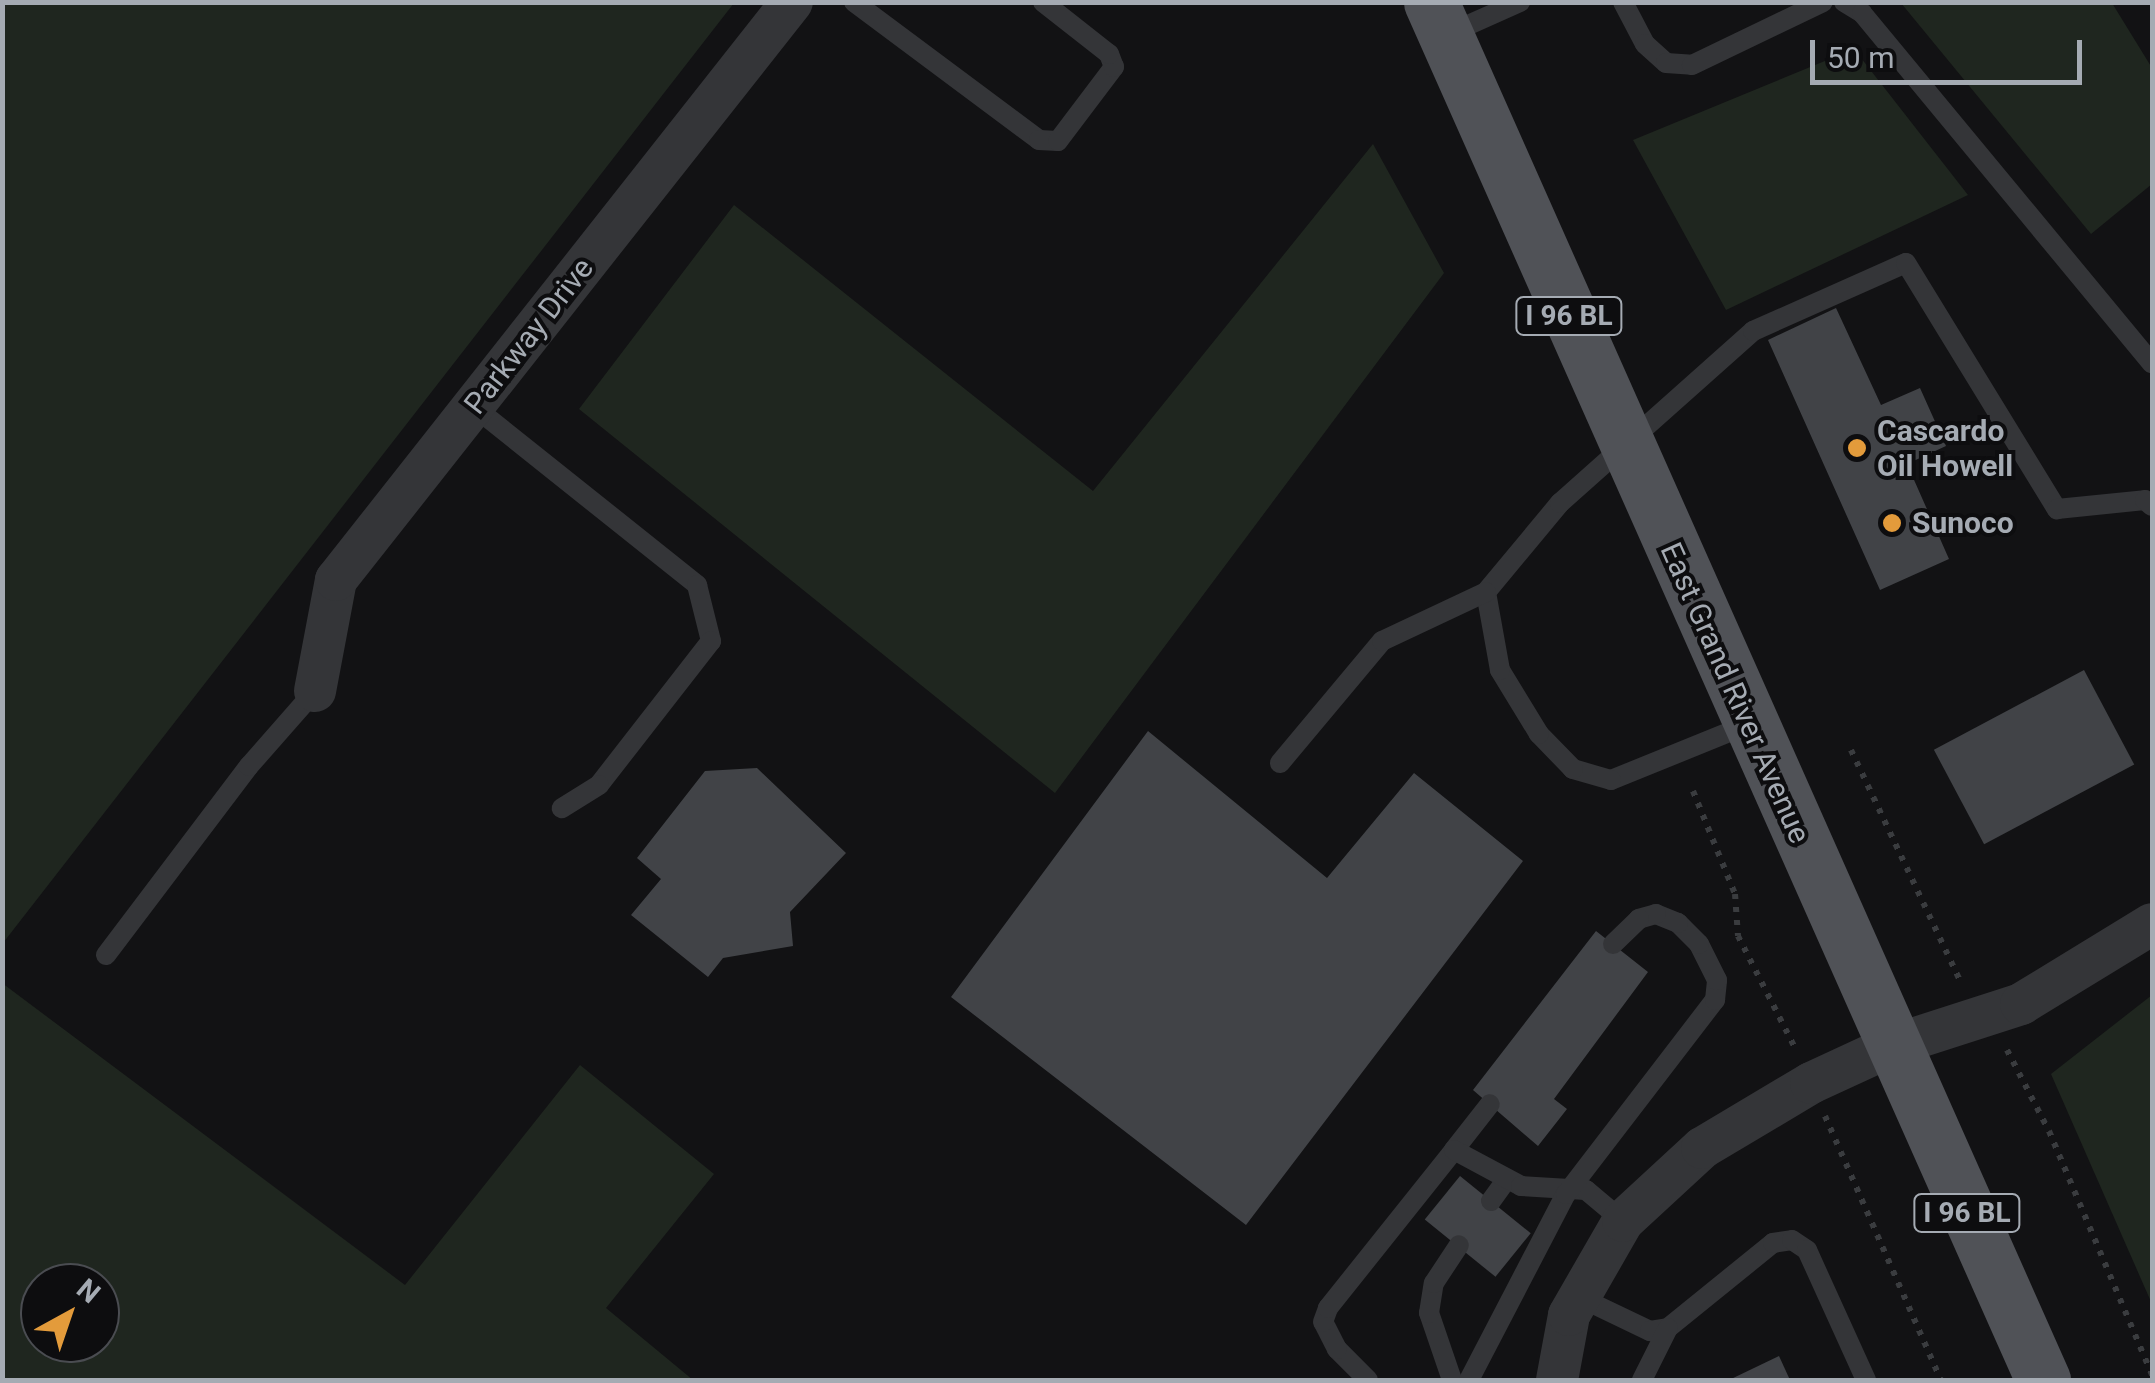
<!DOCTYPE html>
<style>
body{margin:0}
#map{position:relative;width:2155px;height:1383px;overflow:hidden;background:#121214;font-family:Roboto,sans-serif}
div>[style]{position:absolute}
.green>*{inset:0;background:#1f261f}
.building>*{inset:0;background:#414347;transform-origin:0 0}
.path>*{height:6px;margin-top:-3px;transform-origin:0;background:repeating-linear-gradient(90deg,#3a3c3f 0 5px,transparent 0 13px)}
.service>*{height:20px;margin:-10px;padding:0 10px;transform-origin:10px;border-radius:10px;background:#343538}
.minor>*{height:42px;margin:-21px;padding:0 21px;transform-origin:21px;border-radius:21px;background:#343538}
.primary>*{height:55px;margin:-27.5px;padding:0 27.5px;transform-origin:27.5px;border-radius:27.5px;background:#505257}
.dots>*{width:28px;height:28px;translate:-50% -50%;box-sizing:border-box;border:5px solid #0d0d0f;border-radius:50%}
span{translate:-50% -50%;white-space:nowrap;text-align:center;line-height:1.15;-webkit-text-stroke:8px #0d0d0f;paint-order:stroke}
.shield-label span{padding:2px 8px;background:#0d0d0f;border:2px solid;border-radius:8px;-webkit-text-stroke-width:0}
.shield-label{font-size:28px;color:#a5abb3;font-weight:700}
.street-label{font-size:30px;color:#a5abb3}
.poi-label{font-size:30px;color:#a5abb3;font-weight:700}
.left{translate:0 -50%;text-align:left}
.frame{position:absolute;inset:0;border:5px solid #a5abb3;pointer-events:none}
.north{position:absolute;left:20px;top:1263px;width:100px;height:100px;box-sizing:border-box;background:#0d0d0f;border:2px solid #4a4c51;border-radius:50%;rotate:40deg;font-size:28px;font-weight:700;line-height:40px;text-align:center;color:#a5abb3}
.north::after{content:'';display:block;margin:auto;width:35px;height:45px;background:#e39b3b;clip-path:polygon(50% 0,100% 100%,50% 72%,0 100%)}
.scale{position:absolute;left:1810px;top:40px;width:272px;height:45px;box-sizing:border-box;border:5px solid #a5abb3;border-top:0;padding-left:12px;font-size:30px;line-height:35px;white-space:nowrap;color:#a5abb3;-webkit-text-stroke:8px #0d0d0f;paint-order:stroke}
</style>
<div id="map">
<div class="green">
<i style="clip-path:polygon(3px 2px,734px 3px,3px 943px,2px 3px)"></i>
<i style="clip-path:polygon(1901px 3px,2112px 3px,2152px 68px,2152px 184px,2091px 234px)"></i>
<i style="clip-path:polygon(1854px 49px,1968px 195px,1726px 310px,1633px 140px)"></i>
<i style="clip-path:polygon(1373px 144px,1444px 273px,1055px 793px,579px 409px,734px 205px,1093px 491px)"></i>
<i style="clip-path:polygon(evenodd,2px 983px,405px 1285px,580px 1065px,714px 1174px,606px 1308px,693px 1380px,3px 1380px,2px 983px,100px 1283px,100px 1343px,40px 1343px,40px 1283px,100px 1283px)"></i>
<i style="clip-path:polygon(2152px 995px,2152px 1304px,2051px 1074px)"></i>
</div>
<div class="building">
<i style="clip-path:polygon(1836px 308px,1881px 405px,1920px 388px,1946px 446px,1907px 464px,1949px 559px,1880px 590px,1768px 340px)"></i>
<i style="left:2084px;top:670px;width:107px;height:170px;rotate:62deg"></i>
<i style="clip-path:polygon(1148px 731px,1327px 878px,1414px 773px,1523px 861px,1246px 1225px,951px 997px)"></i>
<i style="clip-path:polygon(757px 768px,846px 853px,790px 912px,793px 946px,723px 958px,708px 977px,631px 915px,661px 879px,637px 858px,705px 771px)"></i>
<i style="clip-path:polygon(1596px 931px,1648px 972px,1554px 1099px,1567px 1109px,1538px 1146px,1473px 1090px)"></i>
<i style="left:1460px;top:1176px;width:91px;height:56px;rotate:39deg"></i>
<i style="clip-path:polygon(1779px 1356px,1790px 1380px,1729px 1380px)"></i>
</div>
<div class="path">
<i style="left:1851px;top:750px;width:258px;rotate:64.7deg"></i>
<i style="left:1693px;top:791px;width:111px;rotate:67.8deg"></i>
<i style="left:1735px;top:894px;width:42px;rotate:85.9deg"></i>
<i style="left:1738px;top:936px;width:128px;rotate:63deg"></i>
<i style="left:2007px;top:1050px;width:91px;rotate:62.6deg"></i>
<i style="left:2049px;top:1131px;width:265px;rotate:67.1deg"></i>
<i style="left:1825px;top:1116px;width:288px;rotate:66.3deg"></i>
</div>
<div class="service">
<i style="left:854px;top:2px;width:231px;rotate:36.7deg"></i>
<i style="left:1039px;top:140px;width:19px;rotate:3deg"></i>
<i style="left:1058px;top:141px;width:93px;rotate:-52.9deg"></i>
<i style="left:1114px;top:67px;width:14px;rotate:-111deg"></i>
<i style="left:1109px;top:54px;width:84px;rotate:-141.8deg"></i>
<i style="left:1623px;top:2px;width:47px;rotate:62.4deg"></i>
<i style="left:1645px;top:44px;width:28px;rotate:42deg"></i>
<i style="left:1666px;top:63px;width:26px;rotate:4deg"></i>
<i style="left:1692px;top:65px;width:145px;rotate:-25.7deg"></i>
<i style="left:1844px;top:2px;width:21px;rotate:31deg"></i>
<i style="left:1862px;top:13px;width:455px;rotate:50.4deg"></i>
<i style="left:1448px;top:34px;width:79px;rotate:-24deg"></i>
<i style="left:473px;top:406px;width:287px;rotate:38.6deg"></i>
<i style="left:697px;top:585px;width:58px;rotate:76deg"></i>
<i style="left:711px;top:641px;width:182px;rotate:127.9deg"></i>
<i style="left:599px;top:785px;width:44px;rotate:148.1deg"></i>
<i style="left:1749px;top:724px;width:149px;rotate:157.9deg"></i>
<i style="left:1611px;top:780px;width:40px;rotate:-164deg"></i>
<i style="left:1573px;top:769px;width:49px;rotate:-134.2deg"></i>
<i style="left:1539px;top:734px;width:75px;rotate:-121.4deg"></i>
<i style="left:1500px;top:670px;width:79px;rotate:-100.2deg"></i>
<i style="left:1486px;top:592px;width:116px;rotate:-50.3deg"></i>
<i style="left:1560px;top:503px;width:259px;rotate:-41.7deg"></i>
<i style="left:1753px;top:331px;width:167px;rotate:-24deg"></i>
<i style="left:1906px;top:263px;width:289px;rotate:58.5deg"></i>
<i style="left:2057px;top:509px;width:88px;rotate:-5.8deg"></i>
<i style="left:2145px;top:500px;width:9px;rotate:41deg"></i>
<i style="left:1280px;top:763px;width:159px;rotate:-50.1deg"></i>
<i style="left:1382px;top:641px;width:115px;rotate:-25.2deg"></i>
<i style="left:106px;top:955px;width:237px;rotate:-52.9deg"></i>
<i style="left:249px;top:766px;width:100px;rotate:-48.7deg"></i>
<i style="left:1454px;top:1150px;width:58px;rotate:-52deg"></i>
<i style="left:1491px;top:1201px;width:27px;rotate:-54deg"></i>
<i style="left:1579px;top:1297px;width:79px;rotate:25.6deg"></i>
<i style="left:1650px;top:1331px;width:18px;rotate:-9deg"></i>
<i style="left:1668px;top:1328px;width:135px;rotate:-39deg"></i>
<i style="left:1773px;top:1243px;width:19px;rotate:-9deg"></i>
<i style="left:1792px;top:1240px;width:18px;rotate:34deg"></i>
<i style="left:1807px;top:1250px;width:143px;rotate:65.6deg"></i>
<i style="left:1368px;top:1380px;width:44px;rotate:-135deg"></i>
<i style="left:1337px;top:1349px;width:30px;rotate:-117deg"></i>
<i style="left:1323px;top:1322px;width:15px;rotate:-70deg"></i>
<i style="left:1328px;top:1308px;width:202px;rotate:-51.4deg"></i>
<i style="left:1454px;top:1150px;width:76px;rotate:28.2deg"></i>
<i style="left:1521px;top:1186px;width:65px;rotate:3.5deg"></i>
<i style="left:1586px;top:1190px;width:48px;rotate:40deg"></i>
<i style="left:1452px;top:1380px;width:71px;rotate:-108.9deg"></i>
<i style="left:1429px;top:1313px;width:30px;rotate:-81deg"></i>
<i style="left:1434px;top:1283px;width:45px;rotate:-56.7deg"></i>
<i style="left:1469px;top:1380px;width:210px;rotate:-62.5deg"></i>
<i style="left:1566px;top:1194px;width:245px;rotate:-52.5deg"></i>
<i style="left:1715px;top:1000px;width:20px;rotate:-84deg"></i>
<i style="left:1717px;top:980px;width:40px;rotate:-116.6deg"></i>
<i style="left:1699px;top:944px;width:30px;rotate:-135deg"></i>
<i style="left:1678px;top:923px;width:24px;rotate:-158deg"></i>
<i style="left:1656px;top:914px;width:18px;rotate:164deg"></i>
<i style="left:1639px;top:919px;width:36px;rotate:136deg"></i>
<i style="left:1642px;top:1380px;width:58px;rotate:-63.4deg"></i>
</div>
<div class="minor">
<i style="left:315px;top:691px;width:113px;rotate:-79.3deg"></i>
<i style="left:336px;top:580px;width:736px;rotate:-51.73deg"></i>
<i style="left:1557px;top:1380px;width:66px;rotate:-79.5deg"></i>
<i style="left:1569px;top:1315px;width:108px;rotate:-60.1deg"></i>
<i style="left:1623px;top:1221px;width:108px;rotate:-42.7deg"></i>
<i style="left:1702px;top:1148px;width:127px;rotate:-30.8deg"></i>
<i style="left:1811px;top:1083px;width:88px;rotate:-24.8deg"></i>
<i style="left:1891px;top:1046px;width:137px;rotate:-17.9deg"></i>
<i style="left:2021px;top:1004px;width:153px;rotate:-31.4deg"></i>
</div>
<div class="primary">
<i style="left:1431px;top:2px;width:1508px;rotate:66.05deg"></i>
</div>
<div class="dots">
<i style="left:1857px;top:448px;background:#e39b3b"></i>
<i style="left:1892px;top:523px;background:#e39b3b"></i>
</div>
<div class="shield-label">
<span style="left:1569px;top:316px">I 96 BL</span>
<span style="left:1967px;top:1213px">I 96 BL</span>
</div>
<div class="street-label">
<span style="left:529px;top:336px;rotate:-52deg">Parkway Drive</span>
<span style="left:1735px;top:693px;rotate:66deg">East Grand River Avenue</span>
</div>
<div class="poi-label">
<span class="left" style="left:1877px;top:448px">Cascardo<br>Oil Howell</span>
<span class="left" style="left:1912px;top:523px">Sunoco</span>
</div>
<div class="frame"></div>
<div class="north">N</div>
<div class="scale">50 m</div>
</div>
